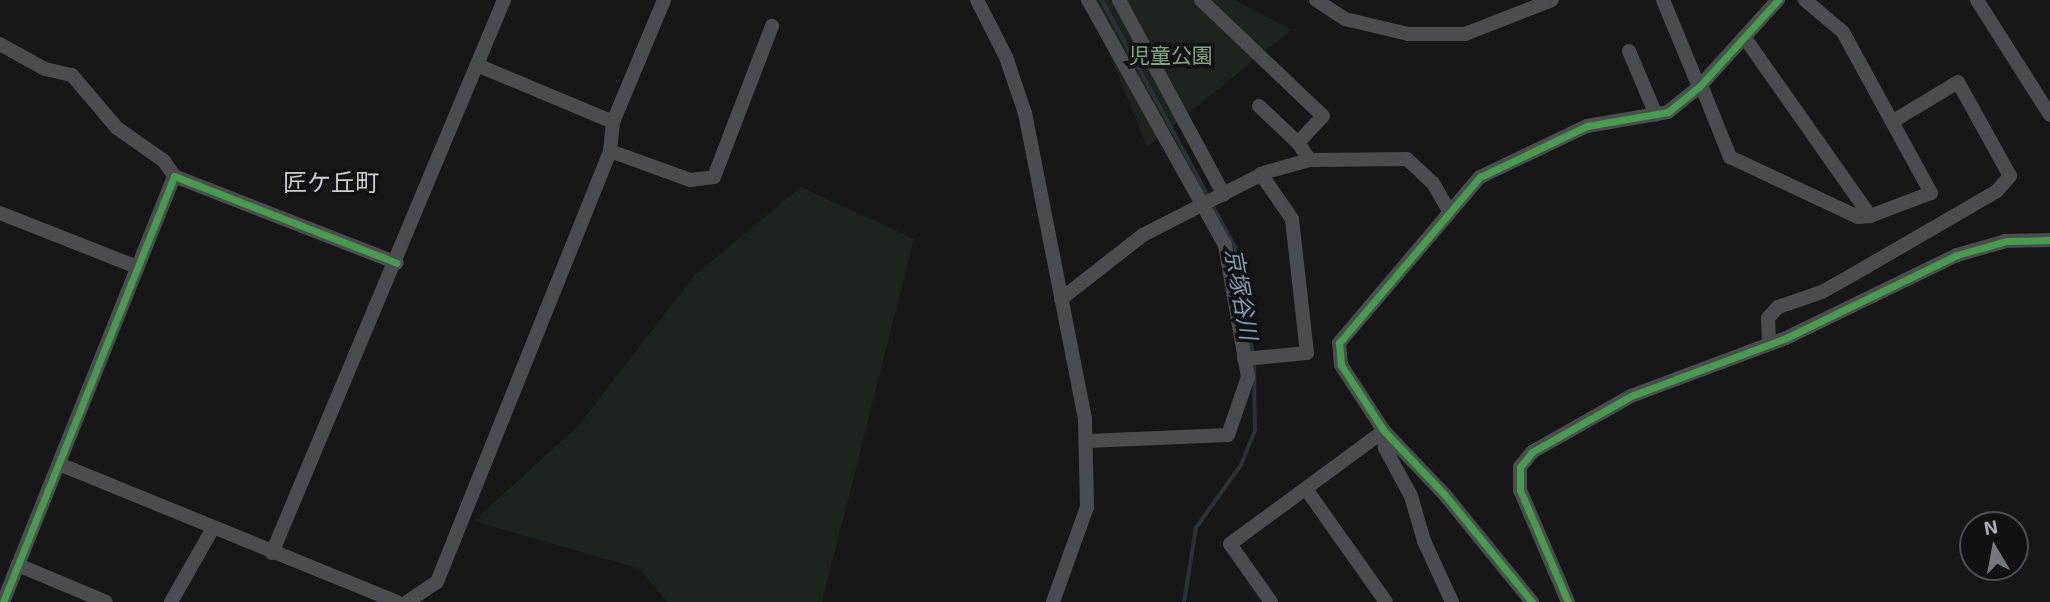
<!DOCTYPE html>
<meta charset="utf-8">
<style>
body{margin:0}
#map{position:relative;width:2050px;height:602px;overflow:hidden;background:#171717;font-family:"Exo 2","Noto Sans JP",sans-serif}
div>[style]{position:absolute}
.green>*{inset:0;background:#1d241e}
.stream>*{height:3.5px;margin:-1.75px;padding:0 1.75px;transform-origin:1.75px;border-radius:1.75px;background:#2a3239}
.minor>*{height:14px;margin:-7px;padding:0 7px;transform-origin:7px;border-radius:7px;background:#4b4c50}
.cycleway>*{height:7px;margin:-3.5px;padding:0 3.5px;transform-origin:3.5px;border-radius:3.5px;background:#469c4c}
span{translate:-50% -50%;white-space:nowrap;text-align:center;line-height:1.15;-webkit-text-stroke:7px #111113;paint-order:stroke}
.park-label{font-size:21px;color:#7fa381}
.water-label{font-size:23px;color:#7f9bb3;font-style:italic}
.quarter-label{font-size:24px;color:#c9ccd4}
.north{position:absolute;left:1959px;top:511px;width:70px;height:70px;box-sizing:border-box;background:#111113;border:2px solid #4d4f55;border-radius:50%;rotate:350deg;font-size:19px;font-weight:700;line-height:28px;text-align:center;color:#a8adb8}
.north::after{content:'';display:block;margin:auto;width:24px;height:32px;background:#757880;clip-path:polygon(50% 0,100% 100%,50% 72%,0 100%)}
</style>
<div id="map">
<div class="green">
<i style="clip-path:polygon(1088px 0,1235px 0,1291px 30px,1147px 147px)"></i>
<i style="clip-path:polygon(801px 187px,914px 239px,822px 602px,667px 602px,640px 569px,474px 521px,579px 425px,694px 276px)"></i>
</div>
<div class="stream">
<i style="left:1102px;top:0;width:224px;rotate:61.5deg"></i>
<i style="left:1212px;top:204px;width:50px;rotate:61.4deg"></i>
<i style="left:1236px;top:248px;width:106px;rotate:80.8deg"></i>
<i style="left:1184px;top:602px;width:75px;rotate:-80.8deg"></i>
<i style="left:1196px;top:528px;width:77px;rotate:-54.5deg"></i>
<i style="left:1241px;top:465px;width:38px;rotate:-68deg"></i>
<i style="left:1255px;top:430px;width:69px;rotate:-90.8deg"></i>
</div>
<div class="minor">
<i style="left:977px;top:0;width:64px;rotate:63deg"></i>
<i style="left:1006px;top:57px;width:59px;rotate:71.3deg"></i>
<i style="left:1025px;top:113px;width:312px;rotate:78.9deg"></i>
<i style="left:1085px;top:419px;width:88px;rotate:88.7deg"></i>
<i style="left:1087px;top:507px;width:101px;rotate:109.7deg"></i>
<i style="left:1119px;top:0;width:221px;rotate:61.7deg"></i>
<i style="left:1201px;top:0;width:168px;rotate:43.6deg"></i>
<i style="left:1323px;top:116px;width:37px;rotate:133deg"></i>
<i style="left:1298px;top:143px;width:21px;rotate:55deg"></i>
<i style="left:1316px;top:0;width:35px;rotate:33deg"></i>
<i style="left:1345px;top:19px;width:65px;rotate:13.4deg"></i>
<i style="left:1408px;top:34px;width:57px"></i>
<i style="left:1465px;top:34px;width:93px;rotate:-21.3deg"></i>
<i style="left:1663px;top:0;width:94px;rotate:67.5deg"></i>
<i style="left:1977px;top:0;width:136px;rotate:57.6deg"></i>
<i style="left:1745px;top:38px;width:218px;rotate:54.9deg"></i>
<i style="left:1870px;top:216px;width:65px;rotate:-20.7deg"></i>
<i style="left:1931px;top:193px;width:183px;rotate:-118.7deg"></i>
<i style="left:1843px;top:32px;width:50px;rotate:-139.9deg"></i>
<i style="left:0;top:44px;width:51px;rotate:29.1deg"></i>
<i style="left:45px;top:69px;width:28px;rotate:13deg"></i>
<i style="left:72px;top:75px;width:70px;rotate:49.7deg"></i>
<i style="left:117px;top:128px;width:57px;rotate:35.1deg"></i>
<i style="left:164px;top:161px;width:18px;rotate:56deg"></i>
<i style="left:1629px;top:51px;width:69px;rotate:67.1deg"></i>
<i style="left:477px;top:65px;width:147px;rotate:22.7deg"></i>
<i style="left:1701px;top:85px;width:78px;rotate:68.1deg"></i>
<i style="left:1730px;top:157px;width:141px;rotate:25.1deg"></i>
<i style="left:1858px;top:217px;width:12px;rotate:-5deg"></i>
<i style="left:1259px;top:106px;width:54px;rotate:43.5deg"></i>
<i style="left:610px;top:151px;width:85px;rotate:19.9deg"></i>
<i style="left:690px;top:180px;width:24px;rotate:-7deg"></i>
<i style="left:714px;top:177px;width:162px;rotate:-69deg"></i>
<i style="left:0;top:213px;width:147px;rotate:21.5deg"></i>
<i style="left:1061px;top:299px;width:104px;rotate:-38deg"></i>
<i style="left:1143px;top:235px;width:138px;rotate:-27.1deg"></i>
<i style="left:1266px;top:172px;width:46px;rotate:-15.3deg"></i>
<i style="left:1310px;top:160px;width:97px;rotate:-0.6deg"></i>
<i style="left:1407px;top:159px;width:35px;rotate:43deg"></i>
<i style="left:1433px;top:183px;width:32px;rotate:60deg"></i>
<i style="left:1769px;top:344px;width:26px;rotate:-92deg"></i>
<i style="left:1768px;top:318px;width:15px;rotate:-48deg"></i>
<i style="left:1778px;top:307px;width:46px;rotate:-18.8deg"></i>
<i style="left:1822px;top:292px;width:51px;rotate:-29.6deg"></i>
<i style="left:1866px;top:267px;width:151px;rotate:-30.1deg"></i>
<i style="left:1997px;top:191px;width:20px;rotate:-49deg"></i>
<i style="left:2010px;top:176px;width:107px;rotate:-119deg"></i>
<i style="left:1958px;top:82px;width:76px;rotate:149deg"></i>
<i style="left:1244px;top:359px;width:63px;rotate:-5.4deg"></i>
<i style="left:1307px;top:353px;width:135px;rotate:-96.4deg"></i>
<i style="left:1292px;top:219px;width:55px;rotate:-124.6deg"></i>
<i style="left:1384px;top:431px;width:17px;rotate:87deg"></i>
<i style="left:1385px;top:448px;width:55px;rotate:61.6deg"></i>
<i style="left:1411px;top:496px;width:47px;rotate:73.9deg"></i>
<i style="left:1424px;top:541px;width:67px;rotate:65.3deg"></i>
<i style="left:1087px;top:441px;width:141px;rotate:-2.4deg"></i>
<i style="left:1228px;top:435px;width:61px;rotate:-71deg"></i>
<i style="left:1248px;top:377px;width:134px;rotate:-99.9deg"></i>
<i style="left:1225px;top:245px;width:281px;rotate:-119.2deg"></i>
<i style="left:59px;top:464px;width:365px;rotate:22.2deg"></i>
<i style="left:1306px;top:489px;width:138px;rotate:54.7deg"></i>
<i style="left:272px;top:553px;width:600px;rotate:-67.24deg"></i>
<i style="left:18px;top:565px;width:95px;rotate:22.8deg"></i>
<i style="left:3px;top:602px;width:459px;rotate:-68.1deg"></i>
<i style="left:174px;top:176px;width:239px;rotate:21.3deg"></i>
<i style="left:171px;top:602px;width:85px;rotate:-60.4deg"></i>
<i style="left:407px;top:602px;width:36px;rotate:-34deg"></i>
<i style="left:437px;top:582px;width:464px;rotate:-68.1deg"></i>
<i style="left:610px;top:151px;width:29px;rotate:-84deg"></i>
<i style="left:613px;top:122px;width:132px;rotate:-67.3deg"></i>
<i style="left:1271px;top:602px;width:71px;rotate:-125.3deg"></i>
<i style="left:1230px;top:544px;width:191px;rotate:-36.3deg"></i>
<i style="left:1532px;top:602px;width:138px;rotate:-129.1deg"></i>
<i style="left:1445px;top:495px;width:88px;rotate:-133.6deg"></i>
<i style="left:1384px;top:431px;width:79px;rotate:-123.1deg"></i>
<i style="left:1341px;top:365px;width:22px;rotate:-95deg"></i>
<i style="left:1339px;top:343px;width:218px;rotate:-49.7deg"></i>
<i style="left:1480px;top:177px;width:119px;rotate:-25.5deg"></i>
<i style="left:1587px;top:126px;width:82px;rotate:-9.8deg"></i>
<i style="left:1668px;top:112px;width:40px;rotate:-39deg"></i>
<i style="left:1699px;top:87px;width:118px;rotate:-47.8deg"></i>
<i style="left:1568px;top:602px;width:122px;rotate:-113.2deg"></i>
<i style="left:1520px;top:490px;width:23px;rotate:-90deg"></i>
<i style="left:1520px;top:467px;width:19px;rotate:-51deg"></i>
<i style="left:1532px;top:452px;width:114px;rotate:-29.5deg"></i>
<i style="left:1631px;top:396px;width:165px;rotate:-20.5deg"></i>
<i style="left:1786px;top:338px;width:190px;rotate:-25.9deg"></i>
<i style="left:1957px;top:255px;width:51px;rotate:-15.9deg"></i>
<i style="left:2006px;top:241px;width:44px;rotate:-1.3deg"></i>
</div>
<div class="cycleway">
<i style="left:3px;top:602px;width:459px;rotate:-68.1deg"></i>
<i style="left:174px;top:176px;width:239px;rotate:21.3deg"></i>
<i style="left:1532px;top:602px;width:138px;rotate:-129.1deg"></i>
<i style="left:1445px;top:495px;width:88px;rotate:-133.6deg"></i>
<i style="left:1384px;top:431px;width:79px;rotate:-123.1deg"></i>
<i style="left:1341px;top:365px;width:22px;rotate:-95deg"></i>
<i style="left:1339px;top:343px;width:218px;rotate:-49.7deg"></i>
<i style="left:1480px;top:177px;width:119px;rotate:-25.5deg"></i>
<i style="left:1587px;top:126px;width:82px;rotate:-9.8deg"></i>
<i style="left:1668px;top:112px;width:40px;rotate:-39deg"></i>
<i style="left:1699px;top:87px;width:118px;rotate:-47.8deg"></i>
<i style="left:1568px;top:602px;width:122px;rotate:-113.2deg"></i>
<i style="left:1520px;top:490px;width:23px;rotate:-90deg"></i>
<i style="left:1520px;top:467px;width:19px;rotate:-51deg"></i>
<i style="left:1532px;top:452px;width:114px;rotate:-29.5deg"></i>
<i style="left:1631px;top:396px;width:165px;rotate:-20.5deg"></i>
<i style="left:1786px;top:338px;width:190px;rotate:-25.9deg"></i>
<i style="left:1957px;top:255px;width:51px;rotate:-15.9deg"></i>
<i style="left:2006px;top:241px;width:44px;rotate:-1.3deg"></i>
</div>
<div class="park-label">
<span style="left:1171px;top:55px">児童公園</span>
</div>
<div class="water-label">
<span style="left:1242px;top:294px;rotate:80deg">京塚谷川</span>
</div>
<div class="quarter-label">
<span style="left:331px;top:182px">匠ケ丘町</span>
</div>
<div class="north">N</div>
</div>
